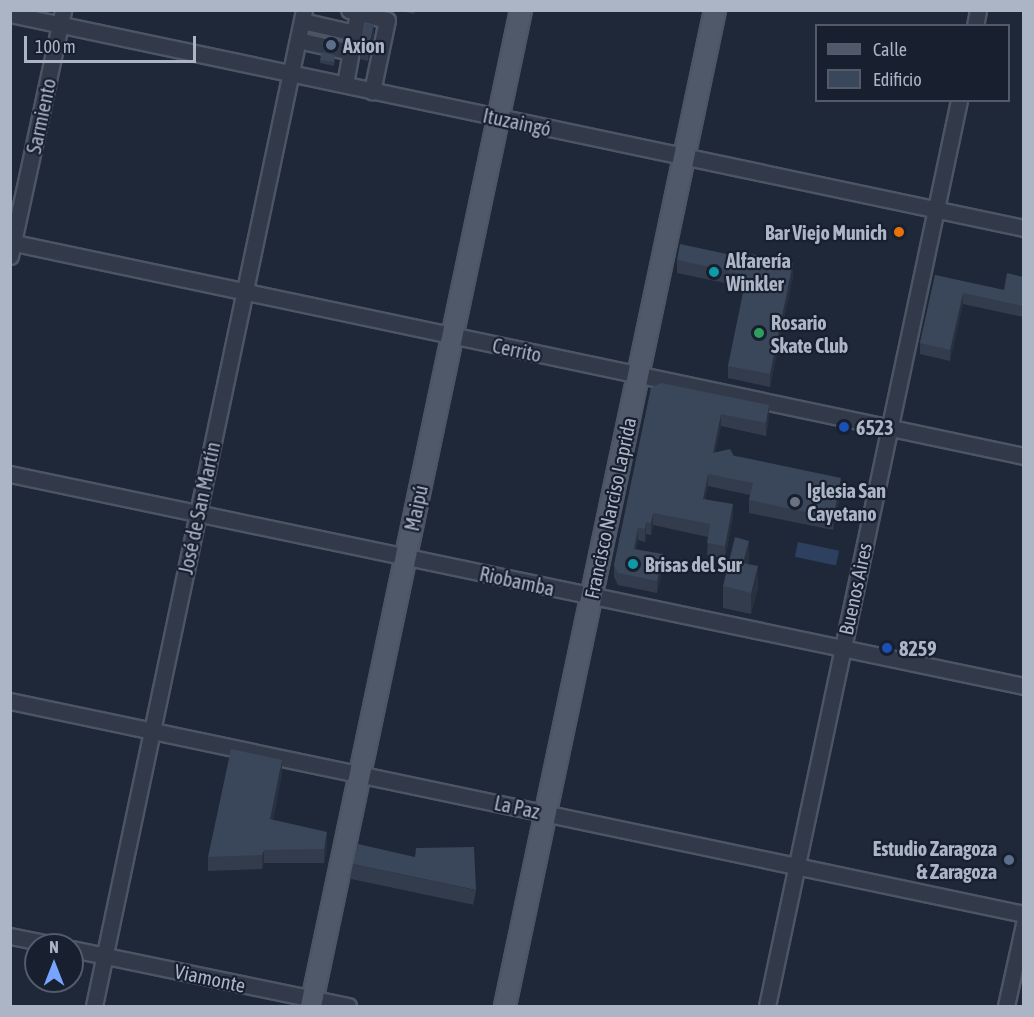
<!DOCTYPE html>
<meta charset="utf-8">
<style>
body{margin:0}
#map{position:relative;width:1034px;height:1017px;overflow:hidden;background:#1e2839;font-family:"Asap Condensed",sans-serif}
div>[style]{position:absolute}
.water>*{inset:0;background:#2e4060;transform-origin:0 0}
.roads{filter:drop-shadow(2px 0 #4c5564) drop-shadow(-2px 0 #4c5564) drop-shadow(0 2px #4c5564) drop-shadow(0 -2px #4c5564)}
.minor>*{height:15px;margin:-7.5px;padding:0 7.5px;transform-origin:7.5px;border-radius:7.5px;background:#323a49}
.major>*{height:20px;margin:-10px;padding:0 10px;transform-origin:10px;border-radius:10px;background:#50596a}
.wall>*{inset:0;background:#323c4d;transform-origin:0 0}
.shaded-wall>*{inset:0;background:#29313e}
.building>*{inset:0;background:#3a4659;transform-origin:0 0}
.dots>*{width:16px;height:16px;translate:-50% -50%;box-sizing:border-box;border:3px solid #181f2e;border-radius:50%}
span{translate:-50% -50%;white-space:nowrap;text-align:center;line-height:1.15;-webkit-text-stroke:4.5px #181f2e;paint-order:stroke}
.poi-label{font-size:20px;color:#acb5c6;font-weight:700}
.left{translate:0 -50%;text-align:left}
.right{translate:-100% -50%;text-align:right}
.street-label{font-size:20px;color:#acb5c6}
.frame{position:absolute;inset:0;border:12px solid #acb5c6;pointer-events:none}
.legend{position:absolute;left:815px;top:24px;width:195px;height:78px;box-sizing:border-box;background:#181f2e;border:2px solid #535b6b;margin:0;padding:8px 10px;list-style:none;font-size:18px;color:#acb5c6}
.legend li{display:flex;align-items:center;gap:12px;height:30px}
.legend b{width:30px;border:2px solid #535b6b}
.north{position:absolute;left:24px;top:933px;width:60px;height:60px;box-sizing:border-box;background:#181f2e;border:2px solid #535b6b;border-radius:50%;rotate:0deg;font-size:16px;font-weight:700;line-height:24px;text-align:center;color:#acb5c6}
.north::after{content:'';display:block;margin:auto;width:21px;height:27px;background:#78a4ff;clip-path:polygon(50% 0,100% 100%,50% 72%,0 100%)}
.scale{position:absolute;left:24px;top:36px;width:172px;height:27px;box-sizing:border-box;border:3px solid #acb5c6;border-top:0;padding-left:8px;font-size:18px;line-height:21px;white-space:nowrap;color:#acb5c6;-webkit-text-stroke:4px #181f2e;paint-order:stroke}
</style>
<div id="map">
<div class="water">
<i style="left:798px;top:542px;width:42px;height:15px;rotate:12deg"></i>
</div>
<div class="roads">
<div class="minor">
<i style="left:349px;top:10px;width:39px;rotate:15deg"></i>
<i style="left:387px;top:20px;width:73px;rotate:101.9deg"></i>
<i style="left:10px;top:14px;width:1036px;rotate:11.92deg"></i>
<i style="left:302px;top:21px;width:54px;rotate:12.8deg"></i>
<i style="left:975px;top:26px;width:16px;rotate:-79deg"></i>
<i style="left:298px;top:40px;width:54px;rotate:12.8deg"></i>
<i style="left:345px;top:84px;width:72px;rotate:-79.6deg"></i>
<i style="left:10px;top:242px;width:1036px;rotate:11.92deg"></i>
<i style="left:10px;top:256px;width:252px;rotate:-77.8deg"></i>
<i style="left:10px;top:474px;width:1036px;rotate:11.81deg"></i>
<i style="left:10px;top:701px;width:1036px;rotate:11.86deg"></i>
<i style="left:10px;top:936px;width:46px;rotate:11.3deg"></i>
<i style="left:72px;top:949px;width:282px;rotate:11.7deg"></i>
<i style="left:94px;top:1006px;width:1018px;rotate:-78.09deg"></i>
<i style="left:767px;top:1006px;width:926px;rotate:-78.03deg"></i>
<i style="left:1006px;top:1006px;width:84px;rotate:-77.6deg"></i>
</div>
<div class="major">
<i style="left:311px;top:1006px;width:1018px;rotate:-78.09deg"></i>
<i style="left:505px;top:1006px;width:1018px;rotate:-78.09deg"></i>
</div>
</div>
<div class="wall">
<i style="clip-path:polygon(397px 10px,415px 10px,414px 14px)"></i>
<i style="clip-path:polygon(374px 36px,368px 61px,360px 59px,360px 48px)"></i>
<i style="clip-path:polygon(335px 58px,334px 66px,320px 63px,320px 60px)"></i>
<i style="clip-path:polygon(677px 260px,793px 276px,770px 387px,728px 378px,728px 366px,744px 287px,677px 273px)"></i>
<i style="clip-path:polygon(935px 275px,1004px 290px,1023px 277px,1023px 317px,963px 304px,950px 361px,920px 354px,920px 343px)"></i>
<i style="clip-path:polygon(651px 388px,769px 418px,766px 436px,721px 426px,715px 452px,734px 456px,841px 491px,833px 530px,749px 513px,749px 500px,750px 495px,708px 486px,705px 499px,733px 516px,725px 559px,707px 555px,708px 537px,653px 525px,651px 535px,646px 534px,645px 542px,638px 540px,636px 549px,663px 567px,657px 593px,618px 585px,614px 577px,614px 565px)"></i>
<i style="clip-path:polygon(749px 562px,748px 564px,758px 588px,751px 614px,723px 608px,723px 586px)"></i>
<i style="clip-path:polygon(282px 774px,273px 820px,327px 846px,324px 863px,264px 863px,262px 869px,208px 871px,208px 857px)"></i>
<i style="left:353px;top:864px;width:126px;height:15px;rotate:12deg"></i>
</div>
<div class="shaded-wall">
<i style="clip-path:polygon(374px 25px,374px 36px,368px 61px,368px 50px)"></i>
<i style="clip-path:polygon(793px 263px,793px 276px,770px 387px,770px 374px)"></i>
<i style="clip-path:polygon(963px 293px,963px 304px,950px 361px,950px 350px)"></i>
<i style="clip-path:polygon(769px 405px,769px 418px,766px 436px,766px 423px)"></i>
<i style="clip-path:polygon(721px 414px,721px 426px,713px 465px,713px 453px)"></i>
<i style="clip-path:polygon(708px 474px,708px 486px,703px 511px,703px 499px)"></i>
<i style="clip-path:polygon(841px 478px,841px 491px,833px 530px,833px 518px)"></i>
<i style="clip-path:polygon(733px 504px,733px 516px,725px 559px,725px 546px)"></i>
<i style="clip-path:polygon(653px 513px,653px 525px,651px 535px,651px 523px)"></i>
<i style="clip-path:polygon(646px 522px,646px 534px,645px 542px,645px 529px)"></i>
<i style="clip-path:polygon(638px 528px,638px 540px,634px 561px,634px 549px)"></i>
<i style="clip-path:polygon(749px 541px,749px 562px,743px 585px,743px 563px)"></i>
<i style="clip-path:polygon(663px 554px,663px 567px,657px 593px,657px 581px)"></i>
<i style="clip-path:polygon(758px 566px,758px 588px,751px 614px,751px 593px)"></i>
<i style="clip-path:polygon(282px 760px,282px 774px,270px 833px,270px 819px)"></i>
<i style="clip-path:polygon(327px 832px,327px 846px,324px 863px,324px 849px)"></i>
<i style="clip-path:polygon(264px 850px,264px 863px,262px 869px,262px 855px)"></i>
</div>
<div class="building">
<i style="left:365px;top:23px;width:9px;height:25px;rotate:13deg"></i>
<i style="clip-path:polygon(322px 52px,335px 55px,334px 62px,320px 60px)"></i>
<i style="clip-path:polygon(680px 244px,750px 259px,751px 254px,793px 263px,770px 374px,728px 366px,747px 275px,677px 260px)"></i>
<i style="clip-path:polygon(1007px 273px,1023px 277px,1023px 306px,963px 293px,950px 350px,920px 343px,935px 275px,1004px 290px)"></i>
<i style="clip-path:polygon(661px 383px,769px 405px,766px 423px,721px 414px,713px 453px,730px 449px,734px 456px,741px 457px,841px 478px,833px 518px,749px 500px,753px 483px,708px 474px,703px 499px,733px 504px,725px 546px,707px 543px,710px 524px,653px 513px,651px 523px,646px 522px,645px 529px,638px 528px,634px 549px,663px 554px,657px 581px,618px 573px,614px 565px,651px 388px)"></i>
<i style="clip-path:polygon(735px 537px,749px 541px,743px 563px,758px 566px,751px 593px,723px 586px)"></i>
<i style="clip-path:polygon(231px 749px,282px 760px,270px 819px,327px 832px,324px 849px,264px 850px,262px 855px,208px 857px)"></i>
<i style="clip-path:polygon(358px 844px,415px 857px,416px 848px,474px 847px,476px 890px,353px 864px)"></i>
</div>
<div class="dots">
<i style="left:331px;top:45px;background:#5c6f8a"></i>
<i style="left:899px;top:232px;background:#e8710a"></i>
<i style="left:714px;top:272px;background:#0f9aa8"></i>
<i style="left:759px;top:333px;background:#2e9e5b"></i>
<i style="left:844px;top:427px;background:#1a4fb4"></i>
<i style="left:795px;top:502px;background:#6b7280"></i>
<i style="left:633px;top:564px;background:#0f9aa8"></i>
<i style="left:887px;top:648px;background:#1a4fb4"></i>
<i style="left:1009px;top:860px;background:#5c6f8a"></i>
</div>
<div class="poi-label">
<span class="left" style="left:343px;top:45px">Axion</span>
<span class="right" style="left:887px;top:232px">Bar Viejo Munich</span>
<span class="left" style="left:726px;top:272px">Alfarería<br>Winkler</span>
<span class="left" style="left:771px;top:334px">Rosario<br>Skate Club</span>
<span class="left" style="left:856px;top:427px">6523</span>
<span class="left" style="left:807px;top:502px">Iglesia San<br>Cayetano</span>
<span class="left" style="left:645px;top:564px">Brisas del Sur</span>
<span class="left" style="left:899px;top:648px">8259</span>
<span class="right" style="left:997px;top:860px">Estudio Zaragoza<br>&amp; Zaragoza</span>
</div>
<div class="street-label">
<span style="left:41px;top:116px;rotate:-78deg">Sarmiento</span>
<span style="left:517px;top:122px;rotate:12deg">Ituzaingó</span>
<span style="left:517px;top:350px;rotate:12deg">Cerrito</span>
<span style="left:199px;top:508px;rotate:-78deg">José de San Martín</span>
<span style="left:416px;top:508px;rotate:-78deg">Maipú</span>
<span style="left:610px;top:508px;rotate:-78deg">Francisco Narciso Laprida</span>
<span style="left:517px;top:581px;rotate:12deg">Riobamba</span>
<span style="left:855px;top:589px;rotate:-78deg">Buenos Aires</span>
<span style="left:517px;top:807px;rotate:12deg">La Paz</span>
<span style="left:210px;top:978px;rotate:12deg">Viamonte</span>
</div>
<div class="frame"></div>
<ul class="legend">
<li><b style="height:8px;background:#50596a"></b>Calle</li>
<li><b style="height:16px;background:#3a4659"></b>Edificio</li>
</ul>
<div class="north">N</div>
<div class="scale">100 m</div>
</div>
